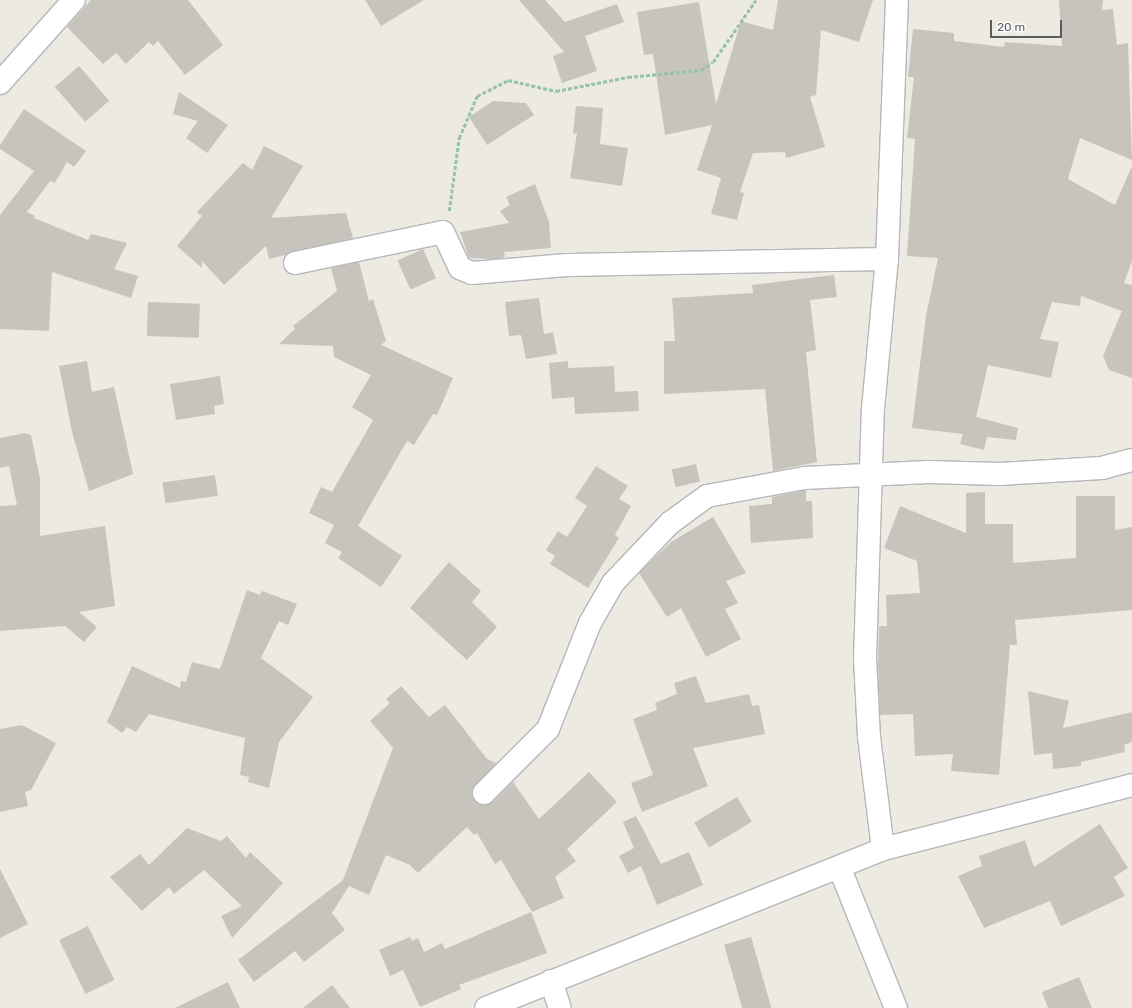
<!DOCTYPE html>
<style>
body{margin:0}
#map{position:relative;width:1132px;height:1008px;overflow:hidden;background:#eceae1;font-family:Rubik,sans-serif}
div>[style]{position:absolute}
.building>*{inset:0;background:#c7c4be;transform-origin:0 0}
.path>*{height:2.5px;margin-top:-1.25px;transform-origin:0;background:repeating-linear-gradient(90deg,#97c4a5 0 4px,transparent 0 6px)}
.roads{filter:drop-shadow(1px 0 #b4b7bb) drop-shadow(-1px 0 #b4b7bb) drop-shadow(0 1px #b4b7bb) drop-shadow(0 -1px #b4b7bb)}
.minor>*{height:22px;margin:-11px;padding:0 11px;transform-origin:11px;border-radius:11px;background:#fff}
span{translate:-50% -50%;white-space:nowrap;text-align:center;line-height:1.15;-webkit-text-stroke:3px #fff;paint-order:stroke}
.scale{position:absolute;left:990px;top:20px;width:72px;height:18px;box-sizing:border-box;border:2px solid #595d61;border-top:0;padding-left:5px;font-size:12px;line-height:14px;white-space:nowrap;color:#595d61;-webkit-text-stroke:3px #fff;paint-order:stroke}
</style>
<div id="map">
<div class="building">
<i style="clip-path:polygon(91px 0,188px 0,223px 45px,185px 75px,158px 41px,153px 46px,149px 42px,126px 64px,116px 53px,103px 64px,67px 27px)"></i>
<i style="clip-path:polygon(365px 0,424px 0,381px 26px)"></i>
<i style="clip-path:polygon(519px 0,545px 0,565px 22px,617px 4px,624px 22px,585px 36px,597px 71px,562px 83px,553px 56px,564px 52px)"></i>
<i style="clip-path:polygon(778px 0,873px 0,859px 42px,821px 30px,816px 95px,810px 97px,825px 147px,786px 158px,785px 152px,753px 153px,740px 192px,744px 193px,737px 220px,711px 214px,721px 178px,697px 170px,712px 125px,665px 135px,653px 54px,644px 55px,637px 12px,699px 2px,716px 104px,741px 21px,773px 30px)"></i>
<i style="clip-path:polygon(1059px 0,1103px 0,1102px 10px,1113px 9px,1117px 45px,1128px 43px,1132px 160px,1080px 138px,1068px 179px,1115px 205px,1132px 166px,1132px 261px,1124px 283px,1132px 285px,1132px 378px,1109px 370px,1103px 356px,1122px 311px,1081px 296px,1080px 306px,1052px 302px,1040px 339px,1059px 342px,1051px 378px,988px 365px,976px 417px,1018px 428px,1016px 440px,987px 437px,984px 450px,960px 444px,963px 434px,912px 428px,926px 316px,938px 258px,907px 256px,915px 139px,907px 138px,914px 77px,908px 77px,913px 29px,954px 33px,954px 41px,1004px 47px,1005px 42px,1062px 46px)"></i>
<i style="left:79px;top:66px;width:46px;height:32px;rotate:49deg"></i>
<i style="clip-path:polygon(179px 92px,228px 125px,207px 153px,186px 138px,198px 121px,173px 114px)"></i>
<i style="clip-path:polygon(493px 101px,526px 103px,534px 115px,487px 145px,469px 117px)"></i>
<i style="clip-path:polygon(576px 106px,603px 108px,600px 144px,628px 148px,622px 186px,570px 178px,577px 133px,573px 134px)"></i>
<i style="clip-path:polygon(24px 109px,86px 151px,74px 167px,67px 162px,55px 183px,50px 181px,27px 212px,35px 216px,34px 218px,88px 240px,91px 234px,127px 243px,114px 269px,138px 276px,131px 298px,52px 272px,49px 331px,0 329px,0 215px,34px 171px,0 149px,0 145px)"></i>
<i style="clip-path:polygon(264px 146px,303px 166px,271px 218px,346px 213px,353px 238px,269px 259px,266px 246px,224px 285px,202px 261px,202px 268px,177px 246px,202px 216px,197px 212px,243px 163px,252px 170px)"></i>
<i style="clip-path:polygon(535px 184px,549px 222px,551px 248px,504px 252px,505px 257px,494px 259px,469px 258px,460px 232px,509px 223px,500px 211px,510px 205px,506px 197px)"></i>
<i style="left:423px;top:249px;width:32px;height:28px;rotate:66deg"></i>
<i style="clip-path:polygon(359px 262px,369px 301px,373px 299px,386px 341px,381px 345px,453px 378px,437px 415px,433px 414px,414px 445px,407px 441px,358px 526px,402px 556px,381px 587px,338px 558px,342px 552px,325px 543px,334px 525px,309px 513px,321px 487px,332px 492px,373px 420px,352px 407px,371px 375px,334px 357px,333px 346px,279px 344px,295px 329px,293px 326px,337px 291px,331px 268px)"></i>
<i style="clip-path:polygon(834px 275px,837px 297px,810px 300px,816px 350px,806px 352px,817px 462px,773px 471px,765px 389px,664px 394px,664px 341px,675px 341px,672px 298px,753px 293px,752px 285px)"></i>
<i style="clip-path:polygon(539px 298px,544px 334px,553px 332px,557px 354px,526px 359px,521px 335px,509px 336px,505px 302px)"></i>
<i style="left:148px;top:302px;width:52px;height:34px;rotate:2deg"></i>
<i style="clip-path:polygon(87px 361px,92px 392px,114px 387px,133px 474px,89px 491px,72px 432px,59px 366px)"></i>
<i style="clip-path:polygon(568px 361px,568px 368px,614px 366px,615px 392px,638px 391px,639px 411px,575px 414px,574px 397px,552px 399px,549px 363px)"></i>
<i style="clip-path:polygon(220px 376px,224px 404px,214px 406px,215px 414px,176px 420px,170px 384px)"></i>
<i style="clip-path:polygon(25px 433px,31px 435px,40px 479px,40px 536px,105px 526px,115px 606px,79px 612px,97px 627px,84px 642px,65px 626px,0 631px,0 506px,17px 505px,9px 466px,0 468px,0 438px)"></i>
<i style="left:696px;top:464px;width:18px;height:25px;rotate:77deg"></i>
<i style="clip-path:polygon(596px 466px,628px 486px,619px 499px,631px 506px,615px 535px,619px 538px,588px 588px,550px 564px,555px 556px,546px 550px,558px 531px,567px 537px,587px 506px,575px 498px)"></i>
<i style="left:215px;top:475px;width:21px;height:53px;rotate:82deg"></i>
<i style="clip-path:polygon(806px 490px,806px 501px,812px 501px,813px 538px,751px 543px,749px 506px,772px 504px,772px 497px)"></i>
<i style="clip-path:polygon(985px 492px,985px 524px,1013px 524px,1013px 563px,1076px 558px,1076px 496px,1115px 496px,1115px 530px,1132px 527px,1132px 610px,1015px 620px,1017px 645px,1010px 645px,999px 775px,951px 771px,953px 754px,915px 756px,913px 714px,880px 715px,878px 665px,879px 626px,887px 626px,886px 595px,920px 593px,917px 561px,884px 548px,900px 506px,966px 533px,966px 493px)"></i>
<i style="clip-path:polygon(713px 517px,746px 573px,726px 581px,738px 603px,725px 609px,741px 639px,706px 657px,681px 608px,667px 617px,639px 573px,671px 542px)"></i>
<i style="clip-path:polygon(449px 562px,481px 591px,472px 602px,497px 627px,467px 660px,410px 608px)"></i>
<i style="clip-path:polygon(247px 590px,260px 595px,262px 591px,297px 604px,288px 625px,279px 621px,261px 658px,313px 697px,279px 742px,269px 788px,248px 782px,249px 777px,240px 775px,245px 738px,149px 714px,136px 732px,127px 727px,122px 733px,107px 722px,132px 666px,180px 688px,181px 681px,186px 682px,192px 662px,220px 669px)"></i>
<i style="clip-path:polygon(696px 676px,706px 703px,749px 694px,752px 706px,759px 705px,765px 734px,693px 748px,708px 786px,642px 812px,631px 783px,653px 775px,633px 719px,657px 710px,655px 703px,677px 694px,674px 683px)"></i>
<i style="clip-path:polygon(401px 686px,429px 717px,445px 705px,487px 759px,496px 763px,472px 789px,472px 797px,480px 805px,493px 802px,513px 782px,539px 819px,589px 772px,617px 802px,567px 849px,576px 861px,555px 877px,564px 898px,532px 912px,501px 860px,495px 864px,477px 833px,474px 835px,467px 827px,418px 873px,410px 865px,386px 855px,369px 895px,349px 886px,332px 913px,345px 930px,304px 962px,295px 951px,254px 982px,238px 960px,343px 880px,393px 748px,370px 721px,390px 703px,386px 699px)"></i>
<i style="clip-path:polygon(1028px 691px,1069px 701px,1063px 728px,1132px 712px,1132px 742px,1124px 745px,1125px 752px,1081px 762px,1081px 766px,1053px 769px,1052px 753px,1034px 755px)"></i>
<i style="clip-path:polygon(22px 725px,56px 743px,31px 790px,25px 792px,28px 806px,0 812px,0 729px)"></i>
<i style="left:737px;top:797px;width:29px;height:50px;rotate:59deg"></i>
<i style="clip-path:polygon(636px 816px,661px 864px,689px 852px,703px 885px,657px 905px,641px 866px,628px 873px,619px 856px,634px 848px,623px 822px)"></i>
<i style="clip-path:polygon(1100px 824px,1128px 868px,1114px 877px,1125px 896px,1061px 926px,1050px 901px,984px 928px,958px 876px,982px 866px,979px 856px,1025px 840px,1034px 867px)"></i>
<i style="clip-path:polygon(187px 828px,221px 841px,227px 836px,246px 858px,250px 852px,283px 883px,232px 938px,221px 916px,242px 906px,204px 870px,174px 894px,169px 887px,142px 911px,110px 877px,140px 854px,149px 865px)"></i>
<i style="clip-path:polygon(0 869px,28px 924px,0 938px)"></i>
<i style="clip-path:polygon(531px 912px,547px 953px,459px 985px,461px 989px,420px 1007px,403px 970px,390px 976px,379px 950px,410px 937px,412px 941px,418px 938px,424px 952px,442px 943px,445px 949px)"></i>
<i style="left:88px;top:926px;width:60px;height:32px;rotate:64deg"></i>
<i style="left:751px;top:937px;width:74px;height:28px;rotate:74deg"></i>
<i style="clip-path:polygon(1079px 977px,1092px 1008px,1048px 1008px,1042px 992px)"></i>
<i style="clip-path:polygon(228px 982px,240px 1008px,175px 1008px)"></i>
<i style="clip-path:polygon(332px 985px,350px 1008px,303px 1008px)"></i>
</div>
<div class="path">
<i style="left:449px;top:211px;width:74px;rotate:-82.2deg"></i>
<i style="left:459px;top:138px;width:46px;rotate:-66.8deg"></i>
<i style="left:477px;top:96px;width:35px;rotate:-27deg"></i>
<i style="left:508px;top:80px;width:49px;rotate:12.9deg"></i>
<i style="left:556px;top:91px;width:73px;rotate:-11deg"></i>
<i style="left:628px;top:77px;width:73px;rotate:-5.5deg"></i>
<i style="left:701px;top:70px;width:14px;rotate:-34deg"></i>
<i style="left:713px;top:62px;width:75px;rotate:-55.3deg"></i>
</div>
<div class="roads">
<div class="minor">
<i style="left:0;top:83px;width:111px;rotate:-48.3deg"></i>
<i style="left:295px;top:263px;width:151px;rotate:-11.8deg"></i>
<i style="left:443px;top:232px;width:40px;rotate:65deg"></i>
<i style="left:460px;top:268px;width:13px;rotate:23deg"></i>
<i style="left:472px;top:273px;width:95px;rotate:-4.8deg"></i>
<i style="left:567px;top:265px;width:320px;rotate:-1.1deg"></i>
<i style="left:484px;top:793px;width:91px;rotate:-45deg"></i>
<i style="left:548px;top:729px;width:114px;rotate:-68.4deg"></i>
<i style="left:590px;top:623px;width:46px;rotate:-60.1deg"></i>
<i style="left:613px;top:583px;width:83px;rotate:-46.5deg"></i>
<i style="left:670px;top:523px;width:46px;rotate:-36.1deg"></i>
<i style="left:707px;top:496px;width:99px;rotate:-10.5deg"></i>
<i style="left:804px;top:478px;width:124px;rotate:-2.8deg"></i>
<i style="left:928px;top:472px;width:72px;rotate:1.6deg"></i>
<i style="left:1000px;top:474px;width:102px;rotate:-3.4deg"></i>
<i style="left:1102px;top:468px;width:31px;rotate:-15deg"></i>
<i style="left:883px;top:849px;width:113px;rotate:-97.1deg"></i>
<i style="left:869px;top:737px;width:78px;rotate:-92.9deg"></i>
<i style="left:865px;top:659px;width:250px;rotate:-88.2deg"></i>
<i style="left:873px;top:409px;width:151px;rotate:-84.7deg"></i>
<i style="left:887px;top:259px;width:259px;rotate:-87.8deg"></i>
<i style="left:840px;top:869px;width:150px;rotate:68.1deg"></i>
<i style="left:551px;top:981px;width:28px;rotate:72deg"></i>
<i style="left:486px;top:1008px;width:428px;rotate:-21.8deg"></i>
<i style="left:883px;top:849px;width:257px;rotate:-14.4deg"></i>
</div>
</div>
<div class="scale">20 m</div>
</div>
